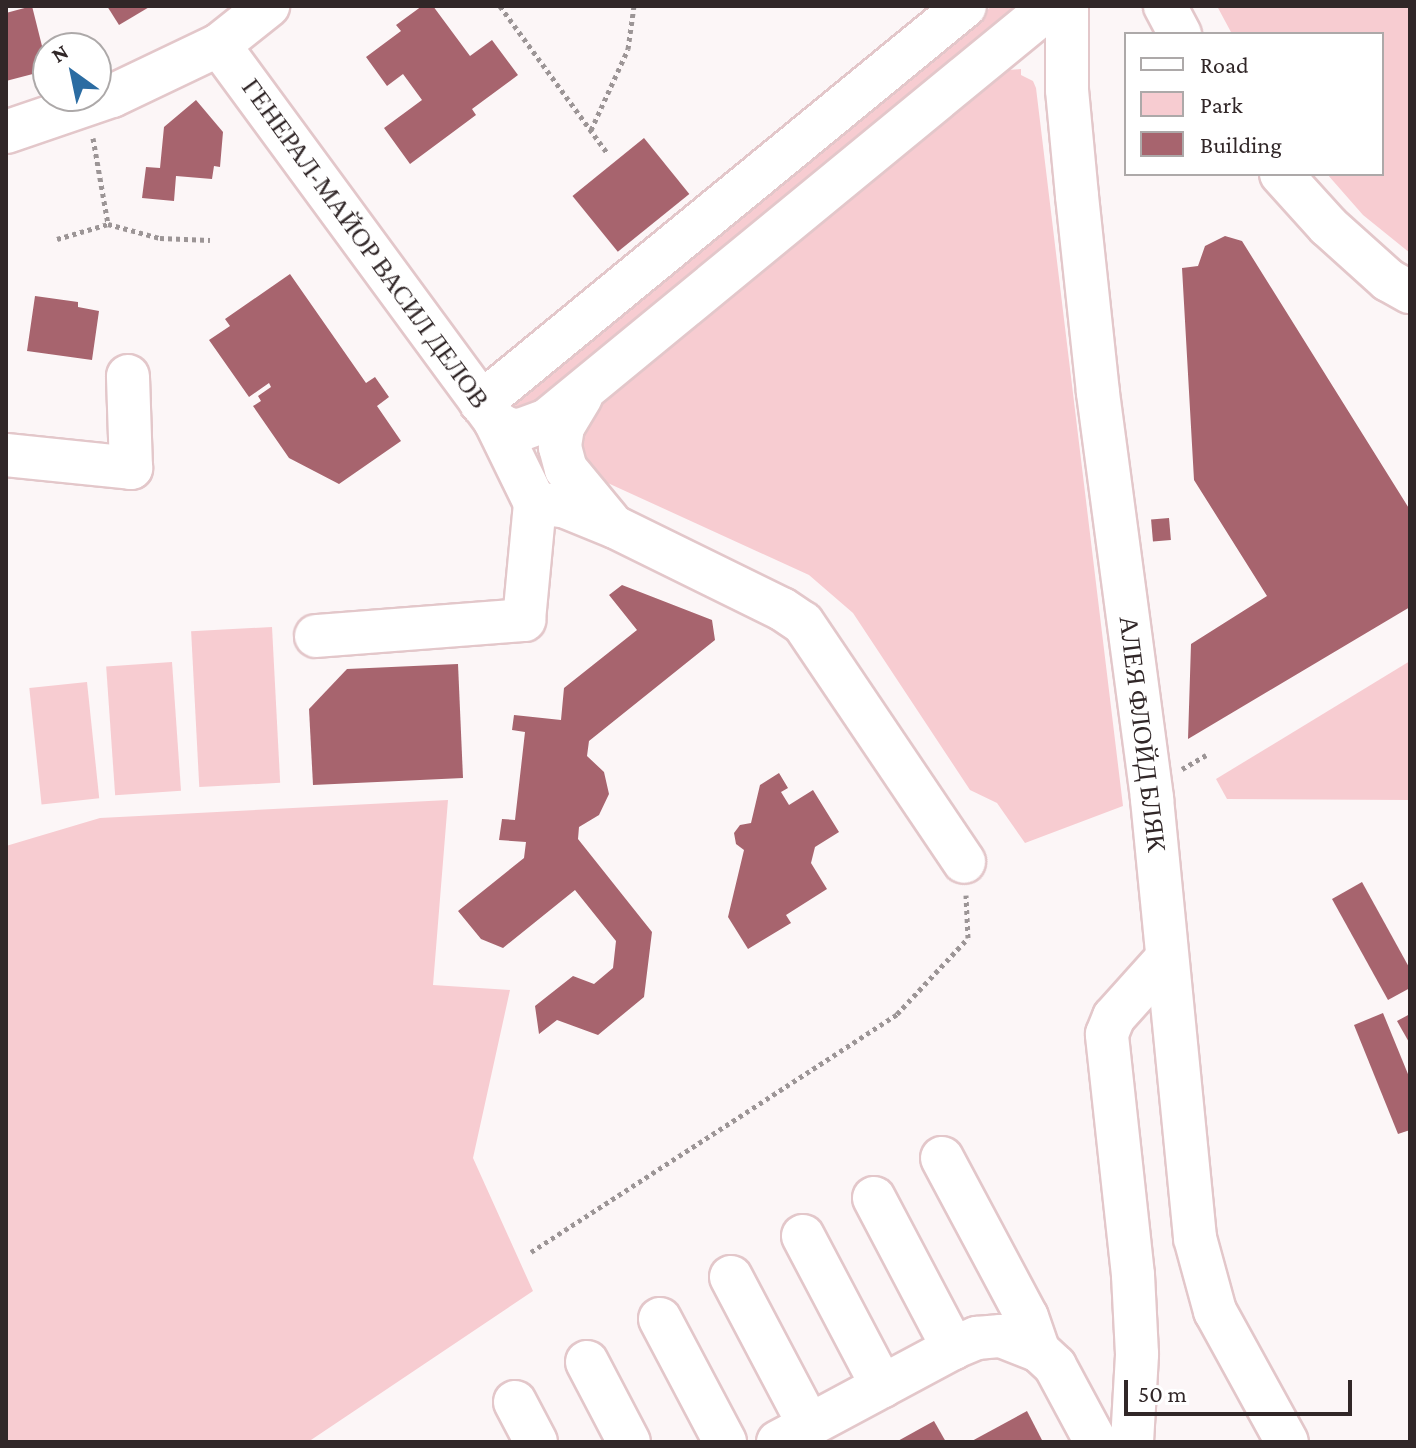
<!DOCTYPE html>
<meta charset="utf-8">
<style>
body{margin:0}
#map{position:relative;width:1416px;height:1448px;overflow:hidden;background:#fcf6f7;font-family:"Crimson Pro",serif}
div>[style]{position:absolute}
.green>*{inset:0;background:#f7ccd1;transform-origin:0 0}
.building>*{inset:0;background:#a7646e;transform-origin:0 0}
.path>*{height:5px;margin-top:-2.5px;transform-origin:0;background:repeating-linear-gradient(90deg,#9c9596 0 4px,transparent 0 8px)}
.roads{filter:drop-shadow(2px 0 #e3c7ca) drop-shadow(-2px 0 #e3c7ca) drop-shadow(0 2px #e3c7ca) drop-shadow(0 -2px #e3c7ca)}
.minor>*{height:42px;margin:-21px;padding:0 21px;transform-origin:21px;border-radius:21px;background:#fff}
span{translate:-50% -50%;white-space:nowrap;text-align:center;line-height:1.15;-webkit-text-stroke:6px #fff;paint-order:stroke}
.street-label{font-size:26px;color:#312728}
.frame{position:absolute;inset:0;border:8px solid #312728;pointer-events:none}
.legend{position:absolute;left:1124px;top:32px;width:260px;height:144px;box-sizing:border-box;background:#fff;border:2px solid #ada9a9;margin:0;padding:10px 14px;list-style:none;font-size:24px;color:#312728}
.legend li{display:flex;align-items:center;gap:16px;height:40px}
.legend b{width:40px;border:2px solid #ada9a9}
.north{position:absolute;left:32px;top:32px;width:80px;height:80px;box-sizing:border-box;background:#fff;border:2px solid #ada9a9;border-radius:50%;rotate:327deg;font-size:22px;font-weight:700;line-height:32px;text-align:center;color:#312728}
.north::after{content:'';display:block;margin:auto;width:28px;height:36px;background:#2b6ca2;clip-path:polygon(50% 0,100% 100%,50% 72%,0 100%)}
.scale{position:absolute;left:1124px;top:1380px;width:228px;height:36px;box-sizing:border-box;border:4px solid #312728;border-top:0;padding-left:10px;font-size:24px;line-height:28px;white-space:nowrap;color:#312728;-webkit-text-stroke:6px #fff;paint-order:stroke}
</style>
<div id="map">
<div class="green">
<i style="clip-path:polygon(992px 6px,1020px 6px,529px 412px,514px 410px,516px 400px)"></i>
<i style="clip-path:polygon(1217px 6px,1410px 6px,1410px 253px,1363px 215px,1327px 174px,1382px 174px,1382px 34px,1232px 34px)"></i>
<i style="clip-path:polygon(1021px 69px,1021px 75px,1033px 81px,1036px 88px,1123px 806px,1025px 843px,997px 803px,970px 790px,853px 613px,809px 575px,588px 474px,574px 459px,581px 421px,993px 80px,1009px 70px)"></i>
<i style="left:272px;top:627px;width:156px;height:81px;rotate:87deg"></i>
<i style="clip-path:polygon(1410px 661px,1410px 800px,1227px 799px,1216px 779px)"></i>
<i style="left:172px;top:662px;width:129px;height:66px;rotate:86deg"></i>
<i style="left:87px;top:682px;width:117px;height:58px;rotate:84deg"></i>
<i style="clip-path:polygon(448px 800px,433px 985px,510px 990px,473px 1158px,533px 1291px,308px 1442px,6px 1442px,6px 846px,100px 818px)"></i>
</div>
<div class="building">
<i style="clip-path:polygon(32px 6px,48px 70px,6px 81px,6px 13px)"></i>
<i style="clip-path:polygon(107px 6px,151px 6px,119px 25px)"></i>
<i style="clip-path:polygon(422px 6px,433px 6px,470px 56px,492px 40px,518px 75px,472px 109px,476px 115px,410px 164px,384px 128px,422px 100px,403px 74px,387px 86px,366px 57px,401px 31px,396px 25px)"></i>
<i style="clip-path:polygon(196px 100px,223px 132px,220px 167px,214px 166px,212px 179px,176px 176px,174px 201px,142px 198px,146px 167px,160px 168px,164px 127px)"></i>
<i style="left:644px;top:138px;width:72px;height:92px;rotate:51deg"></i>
<i style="clip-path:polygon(1225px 236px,1242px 241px,1410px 510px,1410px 607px,1188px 739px,1191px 644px,1267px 596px,1194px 480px,1182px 268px,1198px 266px,1205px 246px)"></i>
<i style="clip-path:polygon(290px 274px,366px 383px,375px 377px,389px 397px,377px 406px,401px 441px,339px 484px,289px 458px,253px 406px,261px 401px,258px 396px,271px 387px,269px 383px,249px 397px,209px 340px,230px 326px,225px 319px)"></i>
<i style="clip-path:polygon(35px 296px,78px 302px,78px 307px,99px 311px,92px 360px,27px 351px)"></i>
<i style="left:1169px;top:518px;width:22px;height:18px;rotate:85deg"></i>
<i style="clip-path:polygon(622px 585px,712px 620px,715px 640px,589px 741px,587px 756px,604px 772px,609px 794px,599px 815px,579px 827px,578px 839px,652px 932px,644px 997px,598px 1035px,557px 1020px,539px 1034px,535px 1006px,573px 976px,594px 984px,613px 968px,616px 941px,575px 890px,503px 948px,481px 939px,458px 911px,524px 858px,526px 842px,499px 840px,502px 819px,515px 820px,525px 732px,512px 730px,514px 715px,561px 720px,564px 688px,637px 630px,609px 595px)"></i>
<i style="clip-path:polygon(458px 664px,463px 778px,313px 785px,309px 709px,347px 669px)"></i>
<i style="clip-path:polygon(779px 773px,788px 788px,781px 792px,789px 805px,813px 790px,839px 832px,815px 847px,811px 863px,827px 889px,786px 915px,791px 923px,748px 949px,728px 917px,744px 850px,736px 844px,734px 833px,740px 825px,751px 823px,760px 785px)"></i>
<i style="clip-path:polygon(1362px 882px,1410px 969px,1410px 988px,1388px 1000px,1332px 899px)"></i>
<i style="clip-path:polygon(1383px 1013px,1410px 1079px,1410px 1130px,1398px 1134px,1354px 1025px)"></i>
<i style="clip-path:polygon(1410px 1014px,1410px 1044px,1397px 1021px)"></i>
<i style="clip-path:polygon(1027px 1411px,1043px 1442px,970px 1442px)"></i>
<i style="clip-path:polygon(934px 1421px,946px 1442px,896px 1442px)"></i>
</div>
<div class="path">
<i style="left:500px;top:6px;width:182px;rotate:53.9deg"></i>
<i style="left:591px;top:130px;width:89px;rotate:-65.4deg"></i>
<i style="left:628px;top:49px;width:43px;rotate:-82.1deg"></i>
<i style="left:93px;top:138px;width:87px;rotate:80.1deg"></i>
<i style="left:108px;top:224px;width:54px;rotate:15.1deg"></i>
<i style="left:160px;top:238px;width:50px;rotate:2.3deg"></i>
<i style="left:57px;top:239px;width:53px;rotate:-16.4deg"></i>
<i style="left:1182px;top:769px;width:28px;rotate:-30deg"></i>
<i style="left:531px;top:1252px;width:437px;rotate:-33deg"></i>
<i style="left:897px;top:1014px;width:104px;rotate:-46.9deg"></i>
<i style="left:968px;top:938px;width:43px;rotate:-92.7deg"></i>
</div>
<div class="roads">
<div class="minor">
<i style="left:1067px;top:6px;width:84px;rotate:90deg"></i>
<i style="left:1067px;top:90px;width:106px;rotate:84.6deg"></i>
<i style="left:1077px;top:196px;width:198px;rotate:83.9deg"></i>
<i style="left:1098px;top:393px;width:410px;rotate:82.4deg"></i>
<i style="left:1152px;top:799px;width:441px;rotate:84.4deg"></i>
<i style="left:1195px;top:1238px;width:76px;rotate:74.7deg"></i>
<i style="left:1215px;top:1311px;width:149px;rotate:61.2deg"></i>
<i style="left:1165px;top:6px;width:32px;rotate:62deg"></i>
<i style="left:219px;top:45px;width:466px;rotate:53.7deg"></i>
<i style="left:495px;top:421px;width:15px;rotate:32deg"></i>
<i style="left:508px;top:429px;width:12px;rotate:5deg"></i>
<i style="left:520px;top:430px;width:29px;rotate:-20deg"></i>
<i style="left:547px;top:420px;width:652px;rotate:-39.4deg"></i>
<i style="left:6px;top:132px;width:112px;rotate:-18.8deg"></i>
<i style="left:112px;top:96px;width:119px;rotate:-25.5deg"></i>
<i style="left:219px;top:45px;width:63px;rotate:-38.5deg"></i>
<i style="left:1281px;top:174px;width:70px;rotate:47.9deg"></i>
<i style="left:1328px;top:226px;width:81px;rotate:42deg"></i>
<i style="left:1388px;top:280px;width:25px;rotate:29deg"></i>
<i style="left:581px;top:397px;width:35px;rotate:121deg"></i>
<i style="left:563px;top:427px;width:20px;rotate:99deg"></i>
<i style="left:560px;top:447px;width:23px;rotate:75deg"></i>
<i style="left:566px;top:469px;width:67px;rotate:50.4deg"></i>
<i style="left:481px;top:403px;width:626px;rotate:-39.36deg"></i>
<i style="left:6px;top:455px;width:126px;rotate:5.9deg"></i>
<i style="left:131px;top:468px;width:92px;rotate:-91.9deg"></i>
<i style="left:535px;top:503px;width:31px;rotate:7deg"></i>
<i style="left:566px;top:507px;width:53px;rotate:22.2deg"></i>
<i style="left:615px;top:527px;width:186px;rotate:26.2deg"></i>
<i style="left:782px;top:609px;width:25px;rotate:34deg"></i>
<i style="left:803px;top:623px;width:288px;rotate:56deg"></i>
<i style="left:316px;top:636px;width:209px;rotate:-4.4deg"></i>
<i style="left:524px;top:620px;width:118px;rotate:-84.6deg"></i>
<i style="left:535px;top:503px;width:91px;rotate:-116deg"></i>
<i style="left:942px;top:1158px;width:180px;rotate:61.9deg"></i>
<i style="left:1027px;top:1317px;width:36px;rotate:71deg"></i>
<i style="left:874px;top:1198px;width:170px;rotate:62.2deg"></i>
<i style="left:803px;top:1236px;width:170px;rotate:62.2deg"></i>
<i style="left:731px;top:1277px;width:167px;rotate:62.2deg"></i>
<i style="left:660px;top:1319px;width:139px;rotate:62.1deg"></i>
<i style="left:587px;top:1362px;width:90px;rotate:62.3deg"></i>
<i style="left:515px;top:1402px;width:45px;rotate:62.3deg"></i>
<i style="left:778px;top:1442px;width:199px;rotate:-28.2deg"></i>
<i style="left:953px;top:1348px;width:26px;rotate:-23deg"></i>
<i style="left:977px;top:1338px;width:24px;rotate:-5deg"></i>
<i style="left:1001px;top:1336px;width:41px;rotate:21.5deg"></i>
<i style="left:1039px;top:1351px;width:22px;rotate:43deg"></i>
<i style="left:1055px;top:1366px;width:86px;rotate:61.7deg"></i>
<i style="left:1132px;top:1442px;width:88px;rotate:-86.7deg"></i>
<i style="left:1137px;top:1354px;width:79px;rotate:-92.9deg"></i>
<i style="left:1133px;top:1275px;width:242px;rotate:-96.2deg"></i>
<i style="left:1107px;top:1034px;width:18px;rotate:-68deg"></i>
<i style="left:1114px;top:1017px;width:79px;rotate:-48.1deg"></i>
</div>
</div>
<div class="street-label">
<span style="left:365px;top:244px;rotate:54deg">ГЕНЕРАЛ-МАЙОР ВАСИЛ ДЕЛОВ</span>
<span style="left:1142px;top:734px;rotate:83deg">АЛЕЯ ФЛОЙД БЛЯК</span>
</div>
<div class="frame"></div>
<ul class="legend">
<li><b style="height:10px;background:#fff"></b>Road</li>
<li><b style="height:22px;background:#f7ccd1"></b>Park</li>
<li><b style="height:22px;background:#a7646e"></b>Building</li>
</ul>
<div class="north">N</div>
<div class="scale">50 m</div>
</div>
